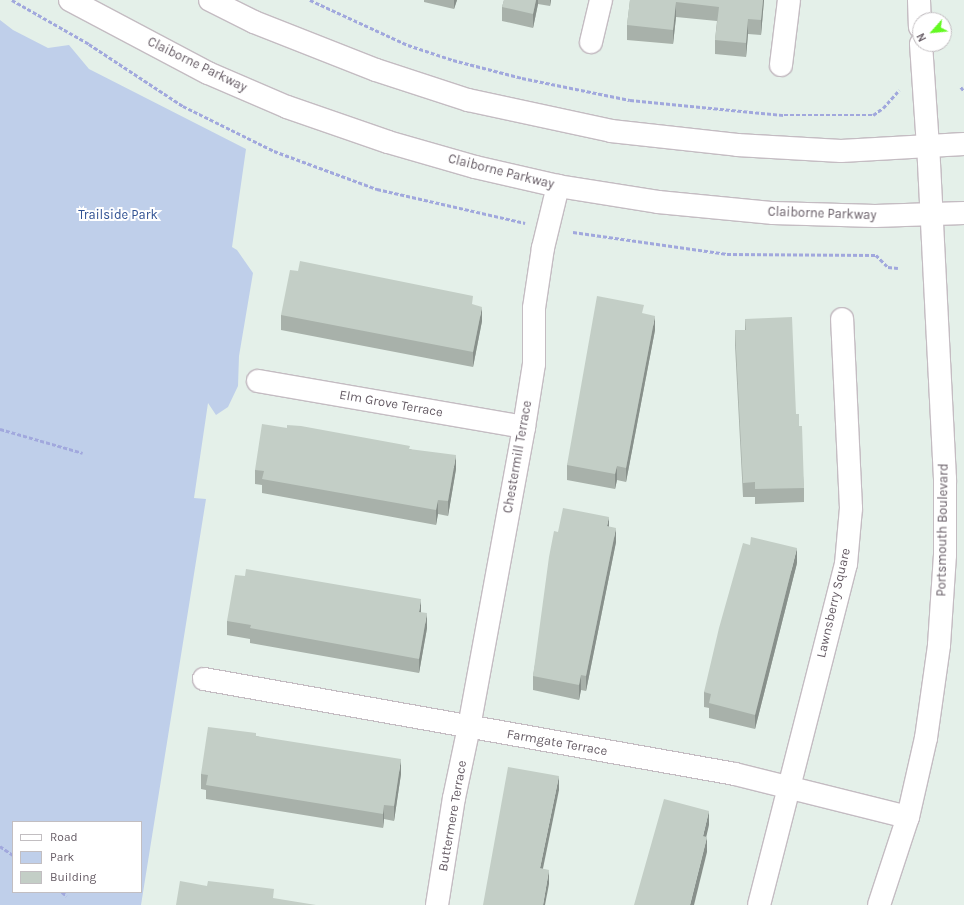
<!DOCTYPE html>
<style>
body{margin:0}
#map{position:relative;width:964px;height:905px;overflow:hidden;background:#e4f0e9;font-family:Karla,sans-serif}
div>[style]{position:absolute}
.green>*{inset:0;background:#bfcfea}
.path>*{height:2.5px;margin-top:-1.25px;transform-origin:0;background:repeating-linear-gradient(90deg,#a1a8dd 0 4px,transparent 0 6px)}
.roads{filter:drop-shadow(1px 0 #c4bcc2) drop-shadow(-1px 0 #c4bcc2) drop-shadow(0 1px #c4bcc2) drop-shadow(0 -1px #c4bcc2)}
.street>*{height:22px;margin:-11px;padding:0 11px;transform-origin:11px;border-radius:11px;background:#fff}
.secondary>*{height:22px;margin:-11px;padding:0 11px;transform-origin:11px;border-radius:11px;background:#fff}
.wall>*{inset:0;background:#a8b1aa}
.shaded-wall>*{inset:0;background:#88908b}
.building>*{inset:0;background:#c3cec6}
span{translate:-50% -50%;white-space:nowrap;text-align:center;line-height:1.15;-webkit-text-stroke:4px #fff;paint-order:stroke}
.street-label{font-size:13px;color:#665c65}
.park-label{font-size:13px;color:#305192}
.legend{position:absolute;left:12px;top:821px;width:130px;height:72px;box-sizing:border-box;background:#fff;border:1px solid #c2bec1;margin:0;padding:5px 7px;list-style:none;font-size:12px;color:#665c65}
.legend li{display:flex;align-items:center;gap:8px;height:20px}
.legend b{width:20px;border:1px solid #c2bec1}
.north{position:absolute;left:912px;top:12px;width:40px;height:40px;box-sizing:border-box;background:#fff;border:1px solid #c2bec1;border-radius:50%;rotate:243deg;font-size:11px;font-weight:700;line-height:16px;text-align:center;color:#665c65}
.north::after{content:'';display:block;margin:auto;width:14px;height:18px;background:#64f922;clip-path:polygon(50% 0,100% 100%,50% 72%,0 100%)}
</style>
<div id="map">
<div class="green">
<i style="clip-path:polygon(evenodd,0 20px,13px 30px,48px 48px,69px 45px,89px 69px,246px 149px,232px 247px,237px 250px,253px 273px,239px 356px,238px 386px,228px 407px,216px 415px,208px 403px,194px 498px,206px 499px,141px 905px,0 905px,0 20px,13px 822px,141px 822px,141px 892px,13px 892px,13px 822px)"></i>
</div>
<div class="path">
<i style="left:12px;top:0;width:89px;rotate:29.7deg"></i>
<i style="left:89px;top:44px;width:113px;rotate:33.4deg"></i>
<i style="left:183px;top:106px;width:102px;rotate:26.3deg"></i>
<i style="left:274px;top:151px;width:110px;rotate:20.3deg"></i>
<i style="left:377px;top:189px;width:152px;rotate:12.9deg"></i>
<i style="left:310px;top:0;width:108px;rotate:24.7deg"></i>
<i style="left:408px;top:45px;width:47px;rotate:18.4deg"></i>
<i style="left:453px;top:60px;width:71px;rotate:14.6deg"></i>
<i style="left:522px;top:78px;width:110px;rotate:11.5deg"></i>
<i style="left:630px;top:100px;width:155px;rotate:5.6deg"></i>
<i style="left:784px;top:115px;width:89px"></i>
<i style="left:873px;top:115px;width:12px;rotate:-35deg"></i>
<i style="left:883px;top:108px;width:24px;rotate:-48deg"></i>
<i style="left:961px;top:87px;width:5px;rotate:53deg"></i>
<i style="left:573px;top:232px;width:156px;rotate:8.1deg"></i>
<i style="left:727px;top:254px;width:149px;rotate:0.4deg"></i>
<i style="left:876px;top:255px;width:17px;rotate:45deg"></i>
<i style="left:888px;top:267px;width:10px;rotate:6deg"></i>
<i style="left:0;top:429px;width:86px;rotate:16.1deg"></i>
<i style="left:0;top:846px;width:16px;rotate:35deg"></i>
<i style="left:62px;top:892px;width:6px;rotate:39deg"></i>
</div>
<div class="roads">
<div class="street">
<i style="left:919px;top:0;width:27px;rotate:88deg"></i>
<i style="left:591px;top:42px;width:43px;rotate:-76.6deg"></i>
<i style="left:921px;top:44px;width:104px;rotate:86.1deg"></i>
<i style="left:781px;top:65px;width:65px;rotate:-83deg"></i>
<i style="left:258px;top:381px;width:270px;rotate:9.8deg"></i>
<i style="left:204px;top:679px;width:539px;rotate:10.14deg"></i>
<i style="left:735px;top:774px;width:178px;rotate:14deg"></i>
<i style="left:437px;top:905px;width:108px;rotate:-81deg"></i>
<i style="left:454px;top:798px;width:73px;rotate:-78.1deg"></i>
<i style="left:469px;top:727px;width:305px;rotate:-79.6deg"></i>
<i style="left:524px;top:427px;width:64px;rotate:-81deg"></i>
<i style="left:534px;top:364px;width:56px;rotate:-90deg"></i>
<i style="left:534px;top:308px;width:61px;rotate:-81.5deg"></i>
<i style="left:543px;top:248px;width:64px;rotate:-76.4deg"></i>
<i style="left:759px;top:905px;width:352px;rotate:-75.7deg"></i>
<i style="left:846px;top:564px;width:56px;rotate:-84.9deg"></i>
<i style="left:851px;top:508px;width:189px;rotate:-92.7deg"></i>
</div>
<div class="secondary">
<i style="left:70px;top:0;width:156px;rotate:27.9deg"></i>
<i style="left:208px;top:73px;width:86px;rotate:23.3deg"></i>
<i style="left:287px;top:107px;width:107px;rotate:19.1deg"></i>
<i style="left:388px;top:142px;width:91px;rotate:16deg"></i>
<i style="left:475px;top:167px;width:85px;rotate:12.9deg"></i>
<i style="left:558px;top:186px;width:101px;rotate:9.1deg"></i>
<i style="left:658px;top:202px;width:116px;rotate:5.5deg"></i>
<i style="left:773px;top:213px;width:102px;rotate:1.7deg"></i>
<i style="left:875px;top:216px;width:89px;rotate:-1.9deg"></i>
<i style="left:210px;top:0;width:49px;rotate:26.6deg"></i>
<i style="left:254px;top:22px;width:131px;rotate:21.5deg"></i>
<i style="left:376px;top:70px;width:97px;rotate:18.1deg"></i>
<i style="left:468px;top:100px;width:146px;rotate:12.2deg"></i>
<i style="left:611px;top:131px;width:127px;rotate:6.3deg"></i>
<i style="left:737px;top:145px;width:104px;rotate:3.3deg"></i>
<i style="left:841px;top:151px;width:123px;rotate:-3.3deg"></i>
<i style="left:879px;top:905px;width:93px;rotate:-71.8deg"></i>
<i style="left:908px;top:817px;width:81px;rotate:-77.2deg"></i>
<i style="left:926px;top:738px;width:94px;rotate:-82deg"></i>
<i style="left:939px;top:645px;width:90px;rotate:-86.2deg"></i>
<i style="left:945px;top:555px;width:76px;rotate:-90deg"></i>
<i style="left:945px;top:479px;width:331px;rotate:-92.9deg"></i>
</div>
</div>
<div class="wall">
<i style="clip-path:polygon(424px 0,457px 0,454px 9px,424px 2px)"></i>
<i style="clip-path:polygon(504px 0,551px 0,550px 6px,538px 4px,533px 28px,502px 21px,502px 7px)"></i>
<i style="clip-path:polygon(630px 0,764px 0,761px 35px,748px 34px,746px 57px,715px 54px,715px 40px,717px 21px,676px 17px,673px 44px,627px 40px,627px 25px)"></i>
<i style="clip-path:polygon(473px 305px,482px 321px,473px 367px,281px 330px,281px 315px)"></i>
<i style="clip-path:polygon(644px 314px,655px 330px,626px 482px,617px 480px,615px 489px,567px 480px,567px 465px)"></i>
<i style="clip-path:polygon(745px 319px,796px 414px,799px 426px,804px 488px,804px 502px,755px 504px,755px 497px,743px 497px,735px 345px,735px 330px,745px 330px)"></i>
<i style="clip-path:polygon(410px 449px,456px 469px,448px 516px,438px 514px,436px 525px,262px 493px,262px 485px,255px 484px,255px 470px)"></i>
<i style="clip-path:polygon(609px 527px,616px 542px,586px 691px,581px 690px,579px 700px,533px 690px,533px 676px,558px 532px)"></i>
<i style="clip-path:polygon(797px 563px,755px 729px,709px 718px,709px 708px,704px 707px,704px 692px)"></i>
<i style="clip-path:polygon(421px 612px,427px 628px,419px 673px,250px 643px,250px 639px,227px 635px,227px 621px)"></i>
<i style="clip-path:polygon(256px 736px,401px 774px,394px 821px,384px 819px,383px 828px,206px 799px,206px 790px,201px 789px,201px 774px)"></i>
</div>
<div class="shaded-wall">
<i style="clip-path:polygon(454px 0,457px 0,454px 9px)"></i>
<i style="clip-path:polygon(536px 0,538px 0,538px 4px,533px 28px,533px 14px)"></i>
<i style="clip-path:polygon(550px 0,551px 0,550px 6px)"></i>
<i style="clip-path:polygon(763px 0,764px 0,761px 35px,761px 20px)"></i>
<i style="clip-path:polygon(676px 2px,676px 17px,673px 44px,673px 30px)"></i>
<i style="clip-path:polygon(748px 19px,748px 34px,746px 57px,746px 43px)"></i>
<i style="clip-path:polygon(482px 307px,482px 321px,473px 367px,473px 352px)"></i>
<i style="clip-path:polygon(655px 316px,655px 330px,626px 482px,626px 468px)"></i>
<i style="clip-path:polygon(456px 455px,456px 469px,448px 516px,448px 501px)"></i>
<i style="clip-path:polygon(617px 466px,617px 480px,615px 489px,615px 474px)"></i>
<i style="clip-path:polygon(438px 500px,438px 514px,436px 525px,436px 510px)"></i>
<i style="clip-path:polygon(609px 517px,609px 531px,607px 526px)"></i>
<i style="clip-path:polygon(616px 528px,616px 542px,586px 691px,586px 676px)"></i>
<i style="clip-path:polygon(797px 548px,797px 563px,755px 729px,755px 715px)"></i>
<i style="clip-path:polygon(421px 599px,421px 613px,419px 612px)"></i>
<i style="clip-path:polygon(427px 613px,427px 628px,419px 673px,419px 659px)"></i>
<i style="clip-path:polygon(581px 675px,581px 690px,579px 700px,579px 685px)"></i>
<i style="clip-path:polygon(401px 759px,401px 774px,394px 821px,394px 806px)"></i>
<i style="clip-path:polygon(559px 776px,559px 790px,540px 883px,540px 868px)"></i>
<i style="clip-path:polygon(384px 805px,384px 819px,383px 828px,383px 814px)"></i>
<i style="clip-path:polygon(709px 811px,709px 825px,703px 851px,703px 836px)"></i>
<i style="clip-path:polygon(707px 837px,707px 852px,694px 905px,690px 905px)"></i>
<i style="clip-path:polygon(549px 870px,549px 884px,545px 905px,543px 905px)"></i>
</div>
<div class="building">
<i style="clip-path:polygon(504px 0,536px 0,533px 14px,502px 7px)"></i>
<i style="clip-path:polygon(630px 0,763px 0,761px 20px,748px 19px,746px 43px,715px 40px,719px 7px,676px 2px,673px 30px,627px 25px)"></i>
<i style="clip-path:polygon(300px 261px,473px 296px,472px 304px,482px 307px,473px 352px,281px 315px,290px 270px,298px 271px)"></i>
<i style="clip-path:polygon(597px 296px,644px 305px,642px 313px,655px 316px,626px 468px,617px 466px,615px 474px,567px 465px)"></i>
<i style="clip-path:polygon(792px 317px,796px 414px,799px 414px,799px 426px,802px 426px,804px 488px,755px 489px,755px 482px,743px 483px,735px 330px,746px 330px,745px 319px)"></i>
<i style="clip-path:polygon(262px 424px,287px 428px,287px 425px,301px 426px,410px 446px,409px 449px,456px 455px,448px 501px,438px 500px,436px 510px,262px 479px,264px 471px,255px 470px)"></i>
<i style="clip-path:polygon(563px 508px,609px 517px,607px 526px,616px 528px,586px 676px,581px 675px,579px 685px,533px 676px,549px 557px,554px 531px,558px 532px)"></i>
<i style="clip-path:polygon(751px 537px,797px 548px,755px 715px,709px 703px,711px 694px,704px 692px,719px 628px,743px 543px,750px 545px)"></i>
<i style="clip-path:polygon(246px 569px,421px 599px,419px 612px,427px 613px,419px 659px,250px 628px,251px 625px,227px 621px,235px 575px,245px 576px)"></i>
<i style="clip-path:polygon(208px 727px,256px 733px,256px 736px,401px 759px,394px 806px,384px 805px,383px 814px,206px 785px,208px 775px,201px 774px)"></i>
<i style="clip-path:polygon(508px 767px,559px 776px,540px 868px,549px 870px,543px 905px,483px 905px)"></i>
<i style="clip-path:polygon(664px 799px,709px 811px,703px 836px,707px 837px,690px 905px,634px 905px)"></i>
<i style="clip-path:polygon(180px 881px,207px 886px,208px 881px,274px 889px,273px 898px,316px 905px,176px 905px)"></i>
</div>
<div class="street-label">
<span style="left:197px;top:65px;rotate:26deg">Claiborne Parkway</span>
<span style="left:501px;top:172px;rotate:14deg">Claiborne Parkway</span>
<span style="left:822px;top:214px;rotate:2deg">Claiborne Parkway</span>
<span style="left:391px;top:404px;rotate:10deg">Elm Grove Terrace</span>
<span style="left:518px;top:457px;rotate:-80deg">Chestermill Terrace</span>
<span style="left:943px;top:530px;rotate:-89deg">Portsmouth Boulevard</span>
<span style="left:834px;top:603px;rotate:-77deg">Lawnsberry Square</span>
<span style="left:557px;top:743px;rotate:10deg">Farmgate Terrace</span>
<span style="left:453px;top:816px;rotate:-80deg">Buttermere Terrace</span>
</div>
<div class="park-label">
<span style="left:118px;top:215px">Trailside Park</span>
</div>
<ul class="legend">
<li><b style="height:5px;background:#fff"></b>Road</li>
<li><b style="height:11px;background:#bfcfea"></b>Park</li>
<li><b style="height:11px;background:#c3cec6"></b>Building</li>
</ul>
<div class="north">N</div>
</div>
